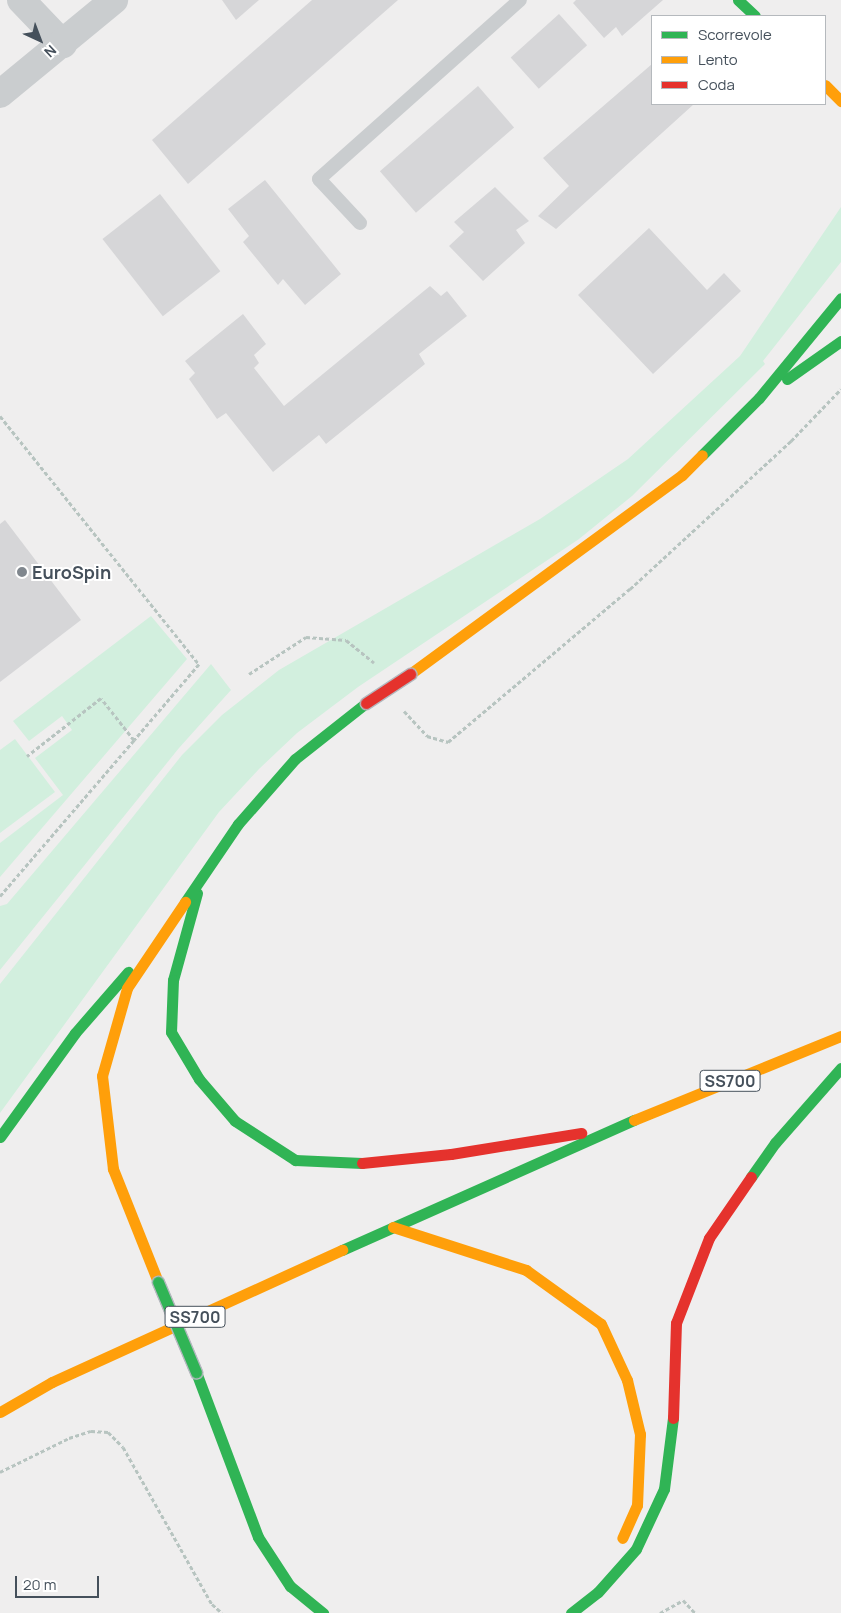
<!DOCTYPE html>
<style>
body{margin:0}
#map{position:relative;width:841px;height:1613px;overflow:hidden;background:#efeeee;font-family:Manrope,sans-serif}
div>[style]{position:absolute}
.green>*{inset:0;background:#d2efde}
.building>*{inset:0;background:#d6d6d8;transform-origin:0 0}
.path>*{height:3px;margin-top:-1.5px;transform-origin:0;background:repeating-linear-gradient(90deg,#b7c4c0 0 4px,transparent 0 6.5px)}
.lane>*{height:14px;margin:-7px;padding:0 7px;transform-origin:7px;border-radius:7px;background:#cacdcf}
.street>*{height:28px;margin:-14px;padding:0 14px;transform-origin:14px;border-radius:14px;background:#cacdcf}
.fast>*{height:11px;margin:-5.5px;padding:0 5.5px;transform-origin:5.5px;border-radius:5.5px;background:#30b455}
.slow>*{height:11px;margin:-5.5px;padding:0 5.5px;transform-origin:5.5px;border-radius:5.5px;background:#ff9f0a}
.jam>*{height:11px;margin:-5.5px;padding:0 5.5px;transform-origin:5.5px;border-radius:5.5px;background:#e5322d}
.bridges{filter:drop-shadow(1px 0 #b3b8be) drop-shadow(-1px 0 #b3b8be) drop-shadow(0 1px #b3b8be) drop-shadow(0 -1px #b3b8be)}
.fast-bridge>*{height:11px;margin:-5.5px;padding:0 5.5px;transform-origin:5.5px;border-radius:5.5px;background:#30b455}
.jam-bridge>*{height:11px;margin:-5.5px;padding:0 5.5px;transform-origin:5.5px;border-radius:5.5px;background:#e5322d}
.dots>*{width:14px;height:14px;translate:-50% -50%;box-sizing:border-box;border:2px solid #fff;border-radius:50%}
span{translate:-50% -50%;white-space:nowrap;text-align:center;line-height:1.15;-webkit-text-stroke:4px #fff;paint-order:stroke}
.shield-label span{padding:1px 4px;background:#fff;border:1px solid;border-radius:4px;-webkit-text-stroke-width:0}
.shield-label{font-size:16px;color:#45505b;font-weight:700}
.poi-label{font-size:18px;color:#45505b;font-weight:700}
.left{translate:0 -50%;text-align:left}
.legend{position:absolute;left:651px;top:15px;width:175px;height:90px;box-sizing:border-box;background:#fff;border:1px solid #b5b9bd;margin:0;padding:6px 9px;list-style:none;font-size:15px;color:#45505b}
.legend li{display:flex;align-items:center;gap:10px;height:25px}
.legend b{width:25px;border:1px solid #b5b9bd}
.north{position:absolute;left:15px;top:15px;width:50px;height:50px;-webkit-text-stroke:4px #fff;paint-order:stroke;rotate:137deg;font-size:14px;font-weight:700;line-height:20px;text-align:center;color:#45505b}
.north::after{content:'';display:block;margin:auto;width:18px;height:22px;background:#45505b;clip-path:polygon(50% 0,100% 100%,50% 72%,0 100%)}
.scale{position:absolute;left:15px;top:1576px;width:84px;height:22px;box-sizing:border-box;border:2px solid #45505b;border-top:0;padding-left:6px;font-size:15px;line-height:18px;white-space:nowrap;color:#45505b;-webkit-text-stroke:4px #fff;paint-order:stroke}
</style>
<div id="map">
<div class="green">
<i style="clip-path:polygon(841px 207px,841px 262px,763px 361px,765px 364px,632px 496px,579px 539px,358px 687px,297px 733px,259px 769px,219px 812px,0 1113px,0 984px,182px 755px,222px 715px,279px 670px,540px 519px,628px 459px,740px 356px)"></i>
<i style="clip-path:polygon(151px 616px,187px 659px,0 877px,0 843px,63px 795px,35px 758px,72px 730px,62px 716px,29px 741px,13px 721px)"></i>
<i style="clip-path:polygon(211px 664px,231px 690px,179px 748px,0 970px,0 906px,7px 904px)"></i>
<i style="clip-path:polygon(15px 739px,55px 792px,0 833px,0 750px)"></i>
</div>
<div class="building">
<i style="clip-path:polygon(222px 0,259px 0,236px 20px)"></i>
<i style="clip-path:polygon(312px 0,398px 0,188px 184px,152px 140px)"></i>
<i style="clip-path:polygon(576px 0,663px 0,622px 36px,616px 27px,604px 38px,573px 3px)"></i>
<i style="left:559px;top:14px;width:42px;height:65px;rotate:48deg"></i>
<i style="clip-path:polygon(652px 64px,652px 104px,694px 104px,556px 229px,538px 216px,569px 186px,543px 158px)"></i>
<i style="left:478px;top:86px;width:55px;height:130px;rotate:49deg"></i>
<i style="clip-path:polygon(265px 180px,341px 274px,305px 305px,283px 279px,278px 285px,243px 242px,249px 236px,228px 209px)"></i>
<i style="clip-path:polygon(495px 187px,529px 221px,516px 230px,525px 243px,483px 281px,449px 246px,464px 232px,454px 222px)"></i>
<i style="left:160px;top:194px;width:98px;height:73px;rotate:52deg"></i>
<i style="clip-path:polygon(649px 228px,707px 290px,724px 273px,741px 291px,653px 374px,578px 295px)"></i>
<i style="clip-path:polygon(430px 286px,441px 296px,447px 291px,467px 316px,419px 354px,425px 364px,326px 444px,319px 435px,273px 472px,226px 413px,217px 419px,189px 379px,195px 373px,185px 361px,243px 314px,266px 344px,254px 355px,259px 363px,254px 368px,284px 406px)"></i>
<i style="clip-path:polygon(5px 520px,81px 620px,0 682px,0 524px)"></i>
</div>
<div class="path">
<i style="left:0;top:416px;width:318px;rotate:51.3deg"></i>
<i style="left:199px;top:664px;width:100px;rotate:130.5deg"></i>
<i style="left:134px;top:740px;width:53px;rotate:-128.2deg"></i>
<i style="left:101px;top:698px;width:94px;rotate:141.9deg"></i>
<i style="left:249px;top:674px;width:68px;rotate:-33deg"></i>
<i style="left:306px;top:637px;width:40px;rotate:4.3deg"></i>
<i style="left:346px;top:640px;width:36px;rotate:39deg"></i>
<i style="left:404px;top:711px;width:34px;rotate:47deg"></i>
<i style="left:427px;top:736px;width:22px;rotate:16deg"></i>
<i style="left:448px;top:742px;width:238px;rotate:-40.1deg"></i>
<i style="left:630px;top:589px;width:219px;rotate:-42.6deg"></i>
<i style="left:791px;top:441px;width:72px;rotate:-46.1deg"></i>
<i style="left:0;top:896px;width:206px;rotate:-49.3deg"></i>
<i style="left:0;top:1472px;width:77px;rotate:-26.2deg"></i>
<i style="left:69px;top:1438px;width:23px;rotate:-18deg"></i>
<i style="left:91px;top:1431px;width:17px;rotate:3deg"></i>
<i style="left:108px;top:1432px;width:21px;rotate:45deg"></i>
<i style="left:123px;top:1447px;width:180px;rotate:60.5deg"></i>
<i style="left:212px;top:1604px;width:13px;rotate:42deg"></i>
<i style="left:660px;top:1613px;width:26px;rotate:-29deg"></i>
<i style="left:683px;top:1600px;width:18px;rotate:47deg"></i>
</div>
<div class="lane">
<i style="left:360px;top:223px;width:60px;rotate:-133deg"></i>
<i style="left:319px;top:179px;width:269px;rotate:-41.7deg"></i>
</div>
<div class="street">
<i style="left:21px;top:0;width:61px;rotate:46.3deg"></i>
<i style="left:0;top:94px;width:148px;rotate:-39.5deg"></i>
</div>
<div class="fast">
<i style="left:738px;top:0;width:23px;rotate:43deg"></i>
<i style="left:787px;top:379px;width:66px;rotate:-35.1deg"></i>
<i style="left:702px;top:455px;width:81px;rotate:-45deg"></i>
<i style="left:759px;top:398px;width:129px;rotate:-50.6deg"></i>
<i style="left:197px;top:893px;width:90px;rotate:105.4deg"></i>
<i style="left:173px;top:980px;width:52px;rotate:92.2deg"></i>
<i style="left:171px;top:1032px;width:55px;rotate:59.2deg"></i>
<i style="left:199px;top:1079px;width:55px;rotate:49.4deg"></i>
<i style="left:235px;top:1121px;width:72px;rotate:33deg"></i>
<i style="left:295px;top:1160px;width:67px;rotate:2.6deg"></i>
<i style="left:185px;top:902px;width:94px;rotate:-55.8deg"></i>
<i style="left:238px;top:824px;width:86px;rotate:-48.8deg"></i>
<i style="left:295px;top:759px;width:90px;rotate:-38.3deg"></i>
<i style="left:0;top:1137px;width:128px;rotate:-54.2deg"></i>
<i style="left:75px;top:1033px;width:81px;rotate:-49deg"></i>
<i style="left:751px;top:1177px;width:42px;rotate:-54.8deg"></i>
<i style="left:775px;top:1143px;width:100px;rotate:-48.7deg"></i>
<i style="left:342px;top:1250px;width:320px;rotate:-24deg"></i>
<i style="left:196px;top:1372px;width:176px;rotate:69.4deg"></i>
<i style="left:258px;top:1537px;width:59px;rotate:56.9deg"></i>
<i style="left:290px;top:1586px;width:43px;rotate:39.3deg"></i>
<i style="left:571px;top:1613px;width:34px;rotate:-38deg"></i>
<i style="left:598px;top:1592px;width:57px;rotate:-48.5deg"></i>
<i style="left:636px;top:1549px;width:66px;rotate:-65deg"></i>
<i style="left:664px;top:1489px;width:72px;rotate:-82.8deg"></i>
</div>
<div class="slow">
<i style="left:825px;top:85px;width:23px;rotate:45deg"></i>
<i style="left:410px;top:674px;width:337px;rotate:-36.2deg"></i>
<i style="left:682px;top:475px;width:28px;rotate:-45deg"></i>
<i style="left:634px;top:1120px;width:223px;rotate:-22.1deg"></i>
<i style="left:393px;top:1227px;width:140px;rotate:17.9deg"></i>
<i style="left:526px;top:1270px;width:92px;rotate:35.8deg"></i>
<i style="left:601px;top:1324px;width:62px;rotate:65.1deg"></i>
<i style="left:627px;top:1380px;width:56px;rotate:76.5deg"></i>
<i style="left:640px;top:1434px;width:71px;rotate:92.4deg"></i>
<i style="left:637px;top:1505px;width:36px;rotate:114deg"></i>
<i style="left:158px;top:1282px;width:122px;rotate:-111.7deg"></i>
<i style="left:113px;top:1169px;width:94px;rotate:-96.7deg"></i>
<i style="left:102px;top:1076px;width:91px;rotate:-74.1deg"></i>
<i style="left:127px;top:988px;width:104px;rotate:-56deg"></i>
<i style="left:0;top:1412px;width:60px;rotate:-30deg"></i>
<i style="left:52px;top:1382px;width:319px;rotate:-24.5deg"></i>
</div>
<div class="jam">
<i style="left:362px;top:1163px;width:89px;rotate:-5.8deg"></i>
<i style="left:451px;top:1154px;width:132px;rotate:-9.2deg"></i>
<i style="left:673px;top:1418px;width:95px;rotate:-88.2deg"></i>
<i style="left:676px;top:1323px;width:91px;rotate:-68.8deg"></i>
<i style="left:709px;top:1238px;width:74px;rotate:-55.5deg"></i>
</div>
<div class="bridges">
<div class="fast-bridge">
<i style="left:158px;top:1282px;width:98px;rotate:67.1deg"></i>
</div>
<div class="jam-bridge">
<i style="left:366px;top:703px;width:53px;rotate:-33.4deg"></i>
</div>
</div>
<div class="dots">
<i style="left:22px;top:572px;background:#80878e"></i>
</div>
<div class="shield-label">
<span style="left:730px;top:1081px">SS700</span>
<span style="left:195px;top:1317px">SS700</span>
</div>
<div class="poi-label">
<span class="left" style="left:32px;top:572px">EuroSpin</span>
</div>
<ul class="legend">
<li><b style="height:6px;background:#30b455"></b>Scorrevole</li>
<li><b style="height:6px;background:#ff9f0a"></b>Lento</li>
<li><b style="height:6px;background:#e5322d"></b>Coda</li>
</ul>
<div class="north">N</div>
<div class="scale">20 m</div>
</div>
